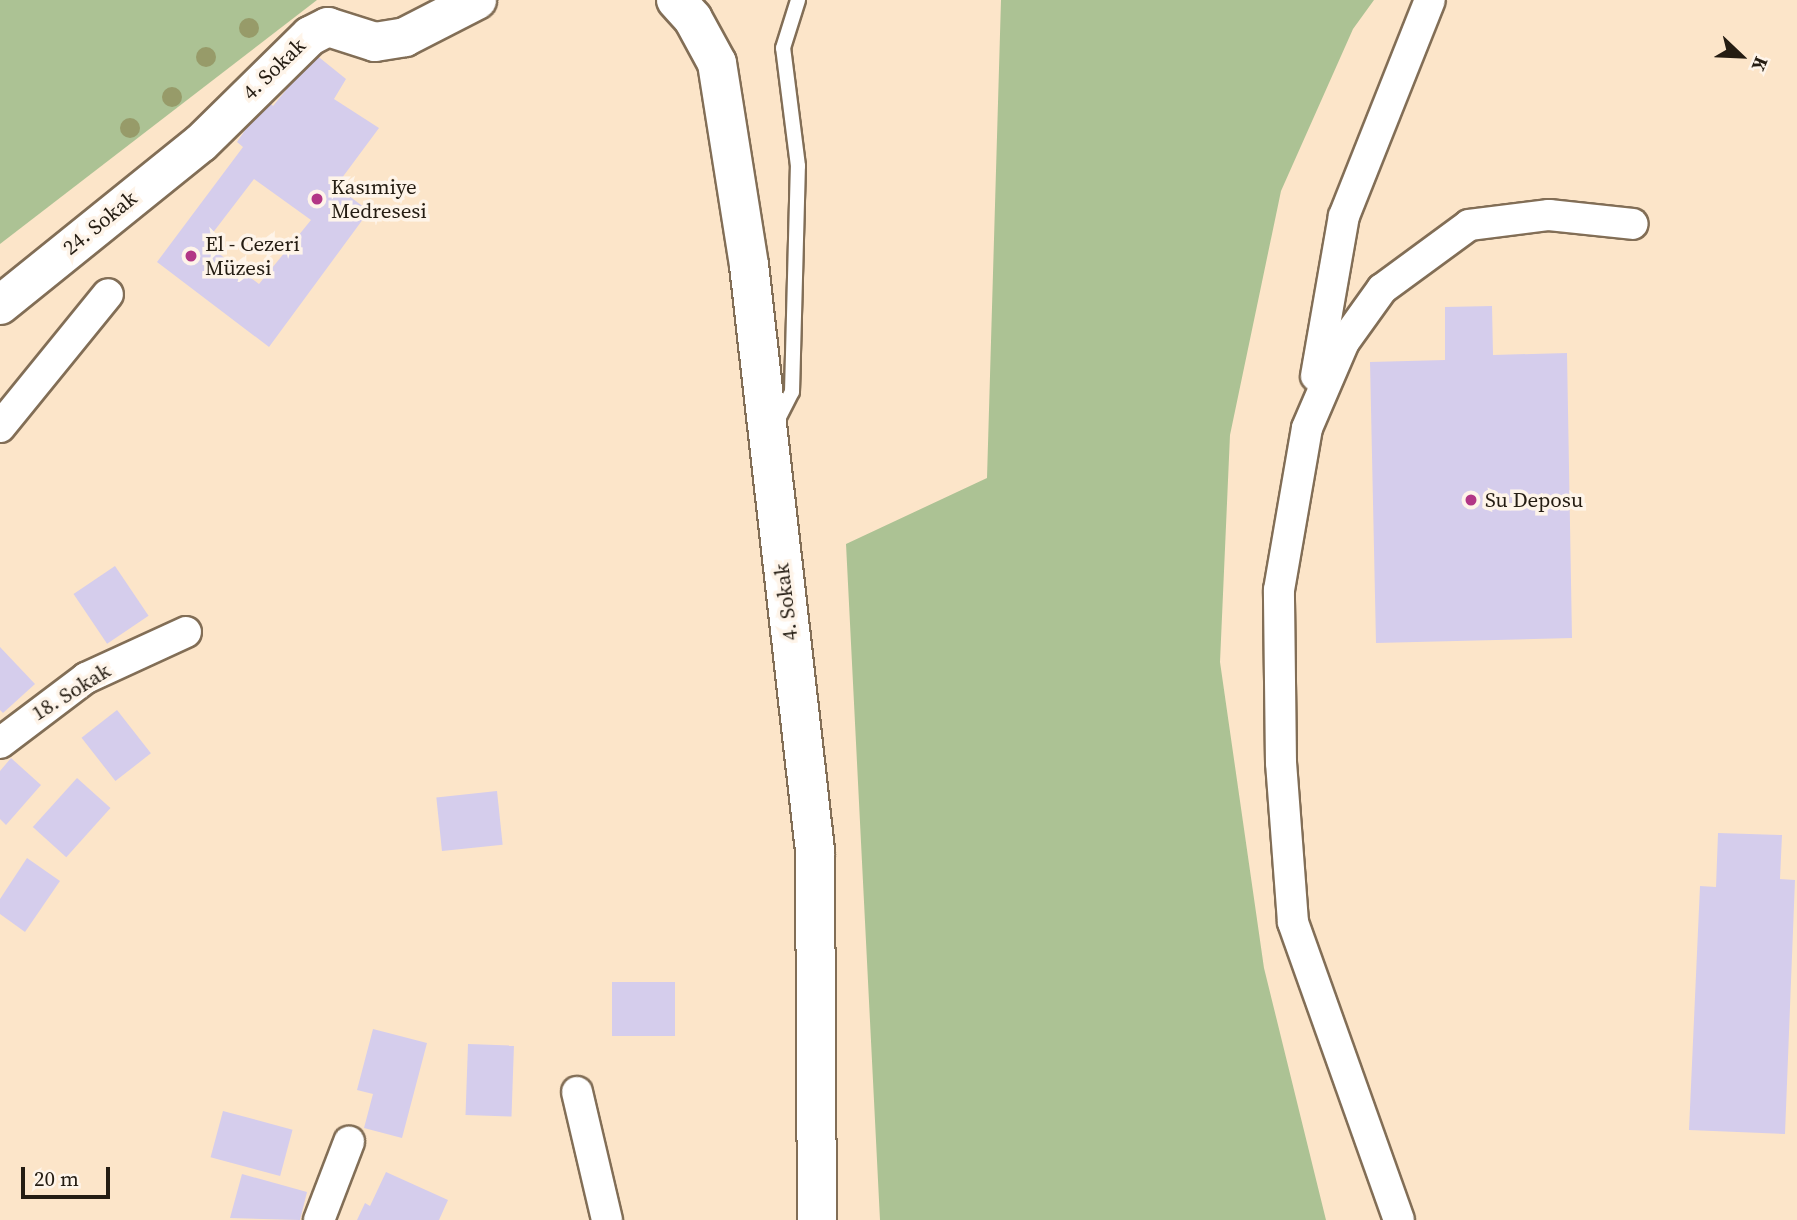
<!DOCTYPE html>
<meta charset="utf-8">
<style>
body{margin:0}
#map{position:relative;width:1797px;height:1220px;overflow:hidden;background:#fce5c9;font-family:"Source Serif 4",serif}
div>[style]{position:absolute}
.green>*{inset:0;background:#acc294}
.building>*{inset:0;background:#d5cdec;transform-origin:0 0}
.roads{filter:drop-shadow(2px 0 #826e56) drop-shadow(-2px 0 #826e56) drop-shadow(0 2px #826e56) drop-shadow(0 -2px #826e56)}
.lane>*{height:14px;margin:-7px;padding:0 7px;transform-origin:7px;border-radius:7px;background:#fff}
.street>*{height:30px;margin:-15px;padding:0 15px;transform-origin:15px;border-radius:15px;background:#fff}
.secondary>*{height:38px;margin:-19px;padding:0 19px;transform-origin:19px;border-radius:19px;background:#fff}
.trees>*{width:20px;height:20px;margin:-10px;border-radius:50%;background:#979b69}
.dots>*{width:19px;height:19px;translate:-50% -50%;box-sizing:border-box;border:4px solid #fef4e9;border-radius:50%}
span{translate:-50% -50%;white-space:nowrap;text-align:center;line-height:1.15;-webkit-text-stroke:7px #fef4e9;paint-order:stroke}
.street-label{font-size:21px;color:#241c12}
.poi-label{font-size:21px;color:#241c12}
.left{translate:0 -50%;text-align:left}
.north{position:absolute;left:1706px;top:21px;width:70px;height:70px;-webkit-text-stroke:5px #fef4e9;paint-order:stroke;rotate:113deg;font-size:19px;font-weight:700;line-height:28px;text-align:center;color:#241c12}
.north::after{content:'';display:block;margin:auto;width:24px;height:32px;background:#241c12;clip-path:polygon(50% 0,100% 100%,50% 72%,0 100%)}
.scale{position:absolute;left:21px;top:1167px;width:89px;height:32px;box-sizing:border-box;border:4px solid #241c12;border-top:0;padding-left:9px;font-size:21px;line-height:24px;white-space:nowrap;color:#241c12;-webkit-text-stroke:5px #fef4e9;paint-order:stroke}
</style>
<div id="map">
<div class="green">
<i style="clip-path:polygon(0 0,317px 0,0 244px)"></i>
<i style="clip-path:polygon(1001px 0,1374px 0,1353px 29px,1281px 191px,1230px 435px,1220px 662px,1264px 968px,1326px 1220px,880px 1220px,846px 544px,987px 478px)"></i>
</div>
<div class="building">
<i style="clip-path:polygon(evenodd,315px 54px,346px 79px,334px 99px,379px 128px,336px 186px,369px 211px,269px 347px,157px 262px,243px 147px,237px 142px,266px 99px,273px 106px,315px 54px,254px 179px,311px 220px,259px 284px,205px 243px,254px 179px)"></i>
<i style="clip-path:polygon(1492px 306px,1493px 355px,1567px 353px,1572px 638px,1376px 643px,1370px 362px,1445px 360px,1445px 307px)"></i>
<i style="left:115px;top:566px;width:60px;height:50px;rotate:56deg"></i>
<i style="clip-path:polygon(0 647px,35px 684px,3px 713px,0 710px)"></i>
<i style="left:117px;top:710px;width:55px;height:45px;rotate:52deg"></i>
<i style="clip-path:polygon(11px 758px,41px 785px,6px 825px,0 819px,0 771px)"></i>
<i style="left:77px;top:778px;width:45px;height:66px;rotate:42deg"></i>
<i style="left:497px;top:791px;width:54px;height:61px;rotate:84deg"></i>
<i style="clip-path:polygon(1718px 833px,1782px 835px,1780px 879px,1795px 880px,1785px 1134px,1689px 1130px,1700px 886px,1716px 887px)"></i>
<i style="clip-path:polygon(27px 858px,60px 881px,25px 932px,0 914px,0 899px)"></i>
<i style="left:612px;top:982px;width:63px;height:54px"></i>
<i style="clip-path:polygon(373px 1029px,427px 1043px,402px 1138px,364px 1128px,373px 1094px,357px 1090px)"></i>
<i style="left:468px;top:1044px;width:46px;height:71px;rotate:2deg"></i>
<i style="left:223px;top:1111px;width:72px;height:48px;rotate:15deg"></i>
<i style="clip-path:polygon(386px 1172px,448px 1200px,439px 1220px,357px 1220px,365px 1203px,370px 1206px)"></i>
<i style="clip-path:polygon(242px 1174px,307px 1192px,300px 1220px,230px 1218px)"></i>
</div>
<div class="roads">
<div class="lane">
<i style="left:776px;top:423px;width:35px;rotate:-63deg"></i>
<i style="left:792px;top:392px;width:226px;rotate:-88.5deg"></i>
<i style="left:798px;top:166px;width:119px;rotate:-97.2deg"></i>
<i style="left:783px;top:48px;width:50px;rotate:-72.6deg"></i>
</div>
<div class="street">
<i style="left:1316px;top:376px;width:162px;rotate:-80.1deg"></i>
<i style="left:1344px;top:216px;width:232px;rotate:-68.3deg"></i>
<i style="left:0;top:427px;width:171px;rotate:-50.9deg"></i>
<i style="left:0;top:743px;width:108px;rotate:-37.1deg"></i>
<i style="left:86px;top:678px;width:110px;rotate:-24.7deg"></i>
<i style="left:577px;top:1092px;width:131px;rotate:76.8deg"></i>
<i style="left:319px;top:1220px;width:84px;rotate:-69deg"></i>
<i style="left:1399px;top:1220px;width:316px;rotate:-109.6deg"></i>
<i style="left:1293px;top:922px;width:159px;rotate:-94.3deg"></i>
<i style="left:1281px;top:763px;width:173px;rotate:-90.7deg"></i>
<i style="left:1279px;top:590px;width:164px;rotate:-80.2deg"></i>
<i style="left:1307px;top:428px;width:94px;rotate:-66.7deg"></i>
<i style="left:1344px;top:342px;width:65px;rotate:-54.4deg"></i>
<i style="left:1382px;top:289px;width:108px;rotate:-36.3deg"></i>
<i style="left:1469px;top:225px;width:81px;rotate:-7.1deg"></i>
<i style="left:1549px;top:215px;width:84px;rotate:6.1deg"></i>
</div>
<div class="secondary">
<i style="left:676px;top:0;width:25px;rotate:48deg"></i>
<i style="left:693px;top:19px;width:50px;rotate:61.4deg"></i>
<i style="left:717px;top:63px;width:205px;rotate:81deg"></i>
<i style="left:749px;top:265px;width:590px;rotate:83.57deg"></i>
<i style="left:815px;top:851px;width:369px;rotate:89.7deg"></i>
<i style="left:0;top:305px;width:258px;rotate:-38.9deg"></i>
<i style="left:201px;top:143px;width:153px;rotate:-44.5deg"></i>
<i style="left:310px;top:36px;width:20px;rotate:-27deg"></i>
<i style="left:328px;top:27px;width:49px;rotate:17.7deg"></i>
<i style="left:375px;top:42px;width:30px;rotate:-9deg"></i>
<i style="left:405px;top:37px;width:81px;rotate:-27.2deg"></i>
</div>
</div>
<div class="trees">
<i style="left:249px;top:28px"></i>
<i style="left:206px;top:57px"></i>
<i style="left:172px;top:97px"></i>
<i style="left:130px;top:128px"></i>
</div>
<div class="dots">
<i style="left:317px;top:199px;background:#b23686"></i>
<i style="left:191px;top:256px;background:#b23686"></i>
<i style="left:1471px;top:500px;background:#b23686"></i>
</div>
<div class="street-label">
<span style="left:274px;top:69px;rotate:-44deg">4. Sokak</span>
<span style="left:100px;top:223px;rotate:-39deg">24. Sokak</span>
<span style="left:786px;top:602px;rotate:-97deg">4. Sokak</span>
<span style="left:71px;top:692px;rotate:-32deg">18. Sokak</span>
</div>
<div class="poi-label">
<span class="left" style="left:331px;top:199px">Kasımiye<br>Medresesi</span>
<span class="left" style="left:205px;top:256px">El - Cezeri<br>Müzesi</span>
<span class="left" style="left:1485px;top:500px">Su Deposu</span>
</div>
<div class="north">K</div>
<div class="scale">20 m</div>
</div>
